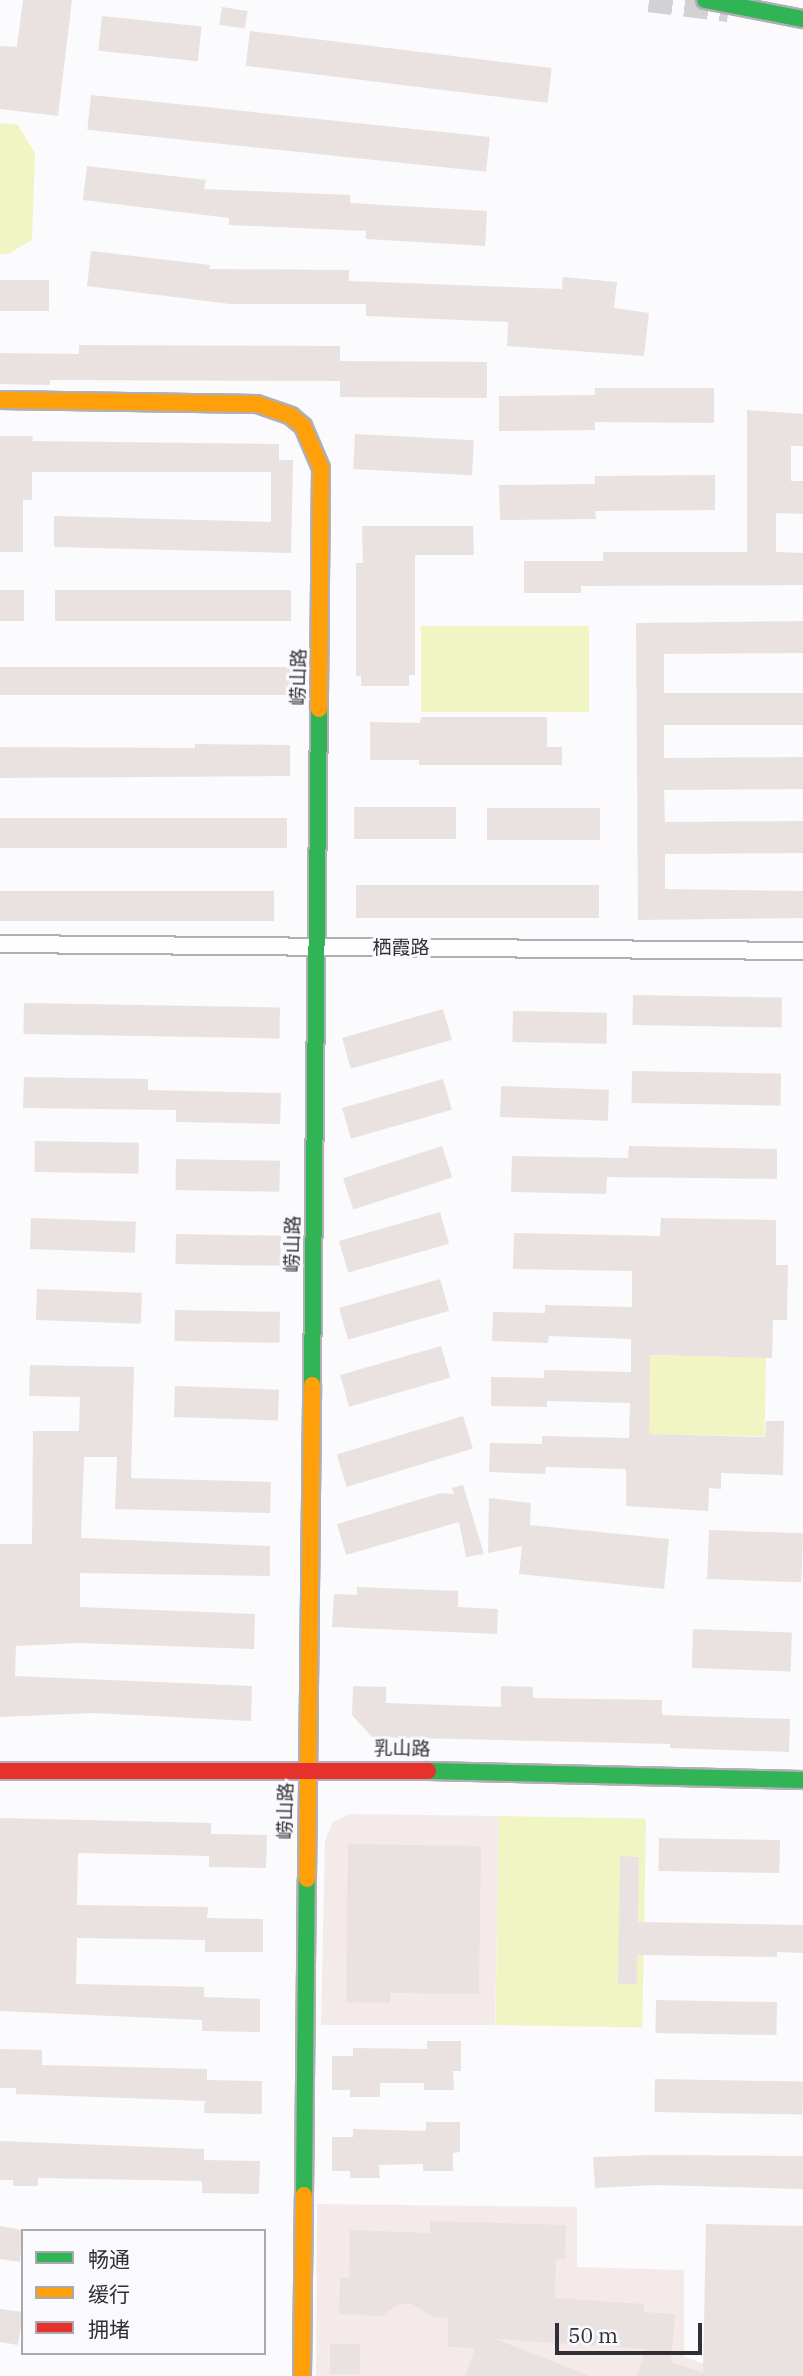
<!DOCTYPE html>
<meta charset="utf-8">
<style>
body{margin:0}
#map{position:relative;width:803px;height:2376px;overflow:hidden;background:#fbfafc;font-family:"IBM Plex Serif","Noto Sans SC",serif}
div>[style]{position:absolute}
.commercial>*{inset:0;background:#f4eaea}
.green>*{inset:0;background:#f1f5c4;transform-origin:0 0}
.building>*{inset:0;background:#eae2e1;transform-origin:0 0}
.primary-tunnel>*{height:24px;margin-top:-12px;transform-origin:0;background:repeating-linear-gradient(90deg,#d3d1d4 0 24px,transparent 0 36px)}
.roads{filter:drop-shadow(2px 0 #b1afb3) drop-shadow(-2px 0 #b1afb3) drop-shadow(0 2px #b1afb3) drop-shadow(0 -2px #b1afb3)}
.street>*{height:16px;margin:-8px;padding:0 8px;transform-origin:8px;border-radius:8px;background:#fefeff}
.fast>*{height:16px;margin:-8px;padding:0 8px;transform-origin:8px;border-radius:8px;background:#30b455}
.slow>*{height:16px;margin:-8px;padding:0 8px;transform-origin:8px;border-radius:8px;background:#ff9f0a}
.jam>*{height:16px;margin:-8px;padding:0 8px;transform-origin:8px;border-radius:8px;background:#e5322d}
span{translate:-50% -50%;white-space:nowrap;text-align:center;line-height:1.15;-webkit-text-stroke:6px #faf9fd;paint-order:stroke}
.street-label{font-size:19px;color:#312e36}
.legend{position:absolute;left:21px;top:2229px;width:245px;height:126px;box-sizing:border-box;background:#faf9fd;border:2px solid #aaa8ad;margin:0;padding:9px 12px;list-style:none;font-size:21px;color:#312e36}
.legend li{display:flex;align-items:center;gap:14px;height:35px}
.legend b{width:35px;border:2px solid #aaa8ad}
.scale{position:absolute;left:555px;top:2323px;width:147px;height:32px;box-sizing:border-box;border:4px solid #312e36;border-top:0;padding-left:9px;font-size:21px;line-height:24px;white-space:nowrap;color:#312e36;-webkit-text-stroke:5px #faf9fd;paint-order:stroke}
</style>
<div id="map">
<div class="commercial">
<i style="clip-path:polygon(350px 1814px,499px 1816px,495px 2025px,321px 2025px,325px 1841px,333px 1822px)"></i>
<i style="clip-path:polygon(317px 2204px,577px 2207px,577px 2267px,684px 2270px,684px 2357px,719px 2369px,716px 2376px,316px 2376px)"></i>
</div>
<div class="green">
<i style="clip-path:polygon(0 123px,18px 125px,35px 153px,32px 240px,8px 254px,0 254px)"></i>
<i style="left:589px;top:626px;width:86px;height:168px;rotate:90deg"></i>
<i style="left:642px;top:1355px;width:124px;height:79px;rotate:1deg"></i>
<i style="left:499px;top:1816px;width:147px;height:209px;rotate:1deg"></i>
</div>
<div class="building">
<i style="clip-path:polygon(23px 0,72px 0,58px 116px,0 109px,0 46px,17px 47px)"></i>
<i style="left:222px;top:7px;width:26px;height:18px;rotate:9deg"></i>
<i style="left:102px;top:16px;width:100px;height:35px;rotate:6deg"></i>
<i style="left:250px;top:31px;width:304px;height:35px;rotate:7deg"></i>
<i style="left:91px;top:95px;width:401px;height:35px;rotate:6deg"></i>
<i style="clip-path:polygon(87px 166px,206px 180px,204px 189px,350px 195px,350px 203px,487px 211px,485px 246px,366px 239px,366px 231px,229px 225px,229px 218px,83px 200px)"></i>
<i style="clip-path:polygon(91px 251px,210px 265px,209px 269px,349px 270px,349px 281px,562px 289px,563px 277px,617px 282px,614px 308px,649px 313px,644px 356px,507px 346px,508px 322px,366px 316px,366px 304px,230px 304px,87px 286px)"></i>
<i style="left:0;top:280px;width:49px;height:31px"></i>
<i style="clip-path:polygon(79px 345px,340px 346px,340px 361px,487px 362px,487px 398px,340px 397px,340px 381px,50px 380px,50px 385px,0 384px,0 353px,79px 354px)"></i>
<i style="clip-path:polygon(595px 388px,714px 388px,714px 423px,595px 422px,595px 430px,499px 431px,499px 396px,595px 395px)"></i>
<i style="clip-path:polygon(747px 410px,803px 414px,803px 446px,791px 446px,791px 481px,803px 481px,803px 514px,776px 513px,776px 552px,803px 553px,803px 585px,581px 586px,581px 593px,524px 593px,524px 561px,603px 561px,603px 552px,747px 552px)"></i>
<i style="left:355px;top:434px;width:119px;height:35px;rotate:3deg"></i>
<i style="clip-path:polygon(0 436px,33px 436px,32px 441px,279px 444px,279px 460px,293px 460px,291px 553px,54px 547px,54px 516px,271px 522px,271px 472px,32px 472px,32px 500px,23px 500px,23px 552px,0 552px)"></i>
<i style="clip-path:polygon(715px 475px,715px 510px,595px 511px,596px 519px,500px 520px,499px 485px,595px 484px,595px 476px)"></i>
<i style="clip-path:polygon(362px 526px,473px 526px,474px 555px,415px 555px,415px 675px,409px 675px,409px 686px,361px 686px,361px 676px,356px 676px,356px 563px,363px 563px)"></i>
<i style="left:0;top:590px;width:24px;height:31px"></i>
<i style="left:55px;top:590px;width:236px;height:31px"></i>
<i style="clip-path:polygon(803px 621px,803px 653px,664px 654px,664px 693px,803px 693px,803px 725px,664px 725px,664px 758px,803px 757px,803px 789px,664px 790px,665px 822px,803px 821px,803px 853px,665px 854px,665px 889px,803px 891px,803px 918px,638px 920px,636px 623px)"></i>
<i style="left:0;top:667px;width:291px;height:28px"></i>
<i style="clip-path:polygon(421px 717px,547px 717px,547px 747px,562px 747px,562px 765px,419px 765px,419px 760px,370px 760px,370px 722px,420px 723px)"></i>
<i style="clip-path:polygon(195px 744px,290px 745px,290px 776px,0 778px,0 747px,195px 748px)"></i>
<i style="left:354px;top:807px;width:102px;height:32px"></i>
<i style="left:487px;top:808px;width:113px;height:32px"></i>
<i style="left:0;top:818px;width:287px;height:30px"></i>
<i style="left:356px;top:885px;width:243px;height:33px"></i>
<i style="left:0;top:891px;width:274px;height:30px"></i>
<i style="left:633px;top:995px;width:149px;height:30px;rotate:1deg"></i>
<i style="left:24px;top:1003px;width:256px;height:31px;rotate:1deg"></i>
<i style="left:443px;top:1009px;width:32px;height:105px;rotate:74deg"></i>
<i style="left:513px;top:1011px;width:94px;height:31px;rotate:1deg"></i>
<i style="left:632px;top:1071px;width:149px;height:32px;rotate:1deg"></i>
<i style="clip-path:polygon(24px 1077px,148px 1079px,148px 1090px,281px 1093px,280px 1124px,176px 1122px,176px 1110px,23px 1108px)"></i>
<i style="left:443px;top:1079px;width:32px;height:105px;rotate:74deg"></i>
<i style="left:501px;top:1086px;width:108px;height:31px;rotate:2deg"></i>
<i style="left:35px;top:1141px;width:104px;height:31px;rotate:1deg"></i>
<i style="left:442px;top:1146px;width:33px;height:104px;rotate:72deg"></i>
<i style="clip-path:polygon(629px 1146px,777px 1149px,777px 1179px,607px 1177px,606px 1194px,511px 1192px,512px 1156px,628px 1158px)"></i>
<i style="left:176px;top:1159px;width:104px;height:31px;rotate:1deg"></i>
<i style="left:440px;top:1212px;width:33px;height:105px;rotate:74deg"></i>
<i style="left:31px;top:1218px;width:105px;height:31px;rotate:2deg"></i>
<i style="clip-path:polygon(661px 1218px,776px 1220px,776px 1265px,788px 1265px,787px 1320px,773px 1320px,772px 1358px,650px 1355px,649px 1434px,765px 1437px,766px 1421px,784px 1421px,783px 1475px,721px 1473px,721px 1489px,709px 1488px,708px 1511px,626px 1506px,626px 1469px,546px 1467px,545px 1474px,489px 1472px,490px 1443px,542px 1444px,542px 1436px,629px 1438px,630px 1403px,547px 1401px,547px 1407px,491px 1406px,491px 1377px,544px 1378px,544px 1370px,631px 1372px,631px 1339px,549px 1336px,548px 1343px,492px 1341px,493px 1312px,545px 1313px,545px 1305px,632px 1307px,632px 1271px,513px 1269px,514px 1233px,660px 1236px)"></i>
<i style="left:176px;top:1234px;width:105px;height:30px;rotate:1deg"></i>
<i style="left:440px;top:1279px;width:33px;height:105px;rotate:74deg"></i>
<i style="left:37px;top:1289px;width:105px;height:31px;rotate:2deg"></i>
<i style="left:175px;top:1310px;width:105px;height:31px;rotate:1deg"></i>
<i style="left:441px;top:1346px;width:33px;height:105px;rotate:74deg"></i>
<i style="clip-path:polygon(30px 1365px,134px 1367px,131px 1478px,271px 1482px,270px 1513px,115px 1509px,117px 1457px,84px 1457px,81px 1538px,270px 1546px,270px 1576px,80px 1573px,80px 1607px,255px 1614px,254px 1649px,80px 1643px,16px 1646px,15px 1676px,252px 1686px,251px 1721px,94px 1713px,0 1717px,0 1544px,32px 1544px,33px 1431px,79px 1431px,80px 1397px,29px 1396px)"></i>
<i style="left:175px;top:1386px;width:104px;height:31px;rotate:2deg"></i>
<i style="left:463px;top:1416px;width:34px;height:132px;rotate:73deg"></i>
<i style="clip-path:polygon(463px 1485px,484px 1554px,466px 1557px,459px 1522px,346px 1555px,337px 1524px,441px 1493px,454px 1494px,452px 1488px)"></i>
<i style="clip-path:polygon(489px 1498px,531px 1503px,530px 1525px,669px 1539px,664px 1589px,519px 1574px,522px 1546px,488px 1553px)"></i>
<i style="left:709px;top:1530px;width:94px;height:49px;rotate:2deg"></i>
<i style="clip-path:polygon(357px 1587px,458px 1591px,458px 1607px,498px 1609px,497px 1634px,332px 1627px,334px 1594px,357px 1595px)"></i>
<i style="left:693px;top:1629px;width:99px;height:39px;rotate:2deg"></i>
<i style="clip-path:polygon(353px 1686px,386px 1687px,386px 1703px,501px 1707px,501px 1686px,533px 1687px,533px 1698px,662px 1700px,662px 1715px,790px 1719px,789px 1752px,670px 1748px,670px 1744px,372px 1737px,352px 1715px)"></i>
<i style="clip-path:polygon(0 1818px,211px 1823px,211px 1834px,267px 1835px,266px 1868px,209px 1867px,209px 1856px,78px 1853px,77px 1905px,208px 1907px,207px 1918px,263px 1919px,263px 1952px,205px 1952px,205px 1940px,77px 1938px,76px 1984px,204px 1987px,204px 1997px,260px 1999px,260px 2032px,202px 2031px,202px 2020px,0 2011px)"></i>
<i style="left:659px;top:1838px;width:121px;height:33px;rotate:1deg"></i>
<i style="clip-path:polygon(348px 1844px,481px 1846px,479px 1994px,390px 1993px,390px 2003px,346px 2002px)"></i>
<i style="clip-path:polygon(620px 1856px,639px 1857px,638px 1922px,803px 1925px,803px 1953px,777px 1952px,777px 1957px,637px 1955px,637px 1984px,618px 1984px)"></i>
<i style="left:656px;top:2000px;width:121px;height:33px;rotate:1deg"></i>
<i style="clip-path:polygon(427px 2041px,461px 2041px,461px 2071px,453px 2071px,454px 2090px,424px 2090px,424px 2083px,380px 2083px,380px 2097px,350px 2097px,350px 2090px,332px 2090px,332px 2056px,353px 2056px,353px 2048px,427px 2049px)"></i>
<i style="clip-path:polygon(0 2049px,42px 2050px,42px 2065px,207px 2069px,207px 2080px,262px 2081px,262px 2114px,204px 2113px,205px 2101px,16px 2094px,16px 2088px,0 2088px)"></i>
<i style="left:655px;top:2079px;width:148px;height:33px;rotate:1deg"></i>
<i style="clip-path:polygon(426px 2122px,460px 2122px,460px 2152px,453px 2153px,453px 2171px,423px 2171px,423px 2164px,379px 2165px,380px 2178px,350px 2178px,350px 2171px,332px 2171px,332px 2137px,353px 2137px,353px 2129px,426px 2131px)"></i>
<i style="clip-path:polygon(0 2141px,204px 2149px,204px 2160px,260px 2161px,259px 2194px,202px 2193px,202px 2181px,38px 2178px,38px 2186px,13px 2186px,13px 2180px,0 2180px)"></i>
<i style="clip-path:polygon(653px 2155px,803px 2156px,803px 2189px,656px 2185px,595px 2188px,593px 2157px)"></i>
<i style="clip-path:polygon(430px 2221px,566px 2225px,565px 2259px,556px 2259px,555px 2298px,644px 2304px,644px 2312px,675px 2314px,671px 2362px,703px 2373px,706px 2224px,803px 2226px,803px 2376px,637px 2376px,646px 2349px,495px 2339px,590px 2376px,465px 2376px,475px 2348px,448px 2347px,448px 2318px,433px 2317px,412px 2304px,400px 2304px,381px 2316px,339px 2314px,340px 2277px,349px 2278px,350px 2230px,430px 2233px)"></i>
<i style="clip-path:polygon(0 2226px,23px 2230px,20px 2262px,0 2259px)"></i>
<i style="clip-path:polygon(0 2309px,23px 2312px,18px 2345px,0 2342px)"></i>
<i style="left:330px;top:2344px;width:30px;height:30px"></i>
</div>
<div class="primary-tunnel">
<i style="left:649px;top:0;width:80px;rotate:7.2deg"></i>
</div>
<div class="roads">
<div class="street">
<i style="left:0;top:944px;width:803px;rotate:0.5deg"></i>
</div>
<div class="fast">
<i style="left:705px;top:0;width:100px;rotate:11deg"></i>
<i style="left:312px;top:1385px;width:676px;rotate:-89.41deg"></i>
<i style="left:428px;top:1771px;width:375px;rotate:1.4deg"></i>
<i style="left:304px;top:2195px;width:316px;rotate:-89.5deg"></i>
</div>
<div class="slow">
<i style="left:0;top:400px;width:257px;rotate:0.9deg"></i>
<i style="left:257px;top:404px;width:36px;rotate:19deg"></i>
<i style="left:291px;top:416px;width:16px;rotate:40deg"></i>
<i style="left:303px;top:426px;width:46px;rotate:66.8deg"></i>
<i style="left:321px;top:468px;width:241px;rotate:90.5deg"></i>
<i style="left:307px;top:1879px;width:494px;rotate:-89.4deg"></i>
<i style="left:302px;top:2376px;width:181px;rotate:-89.4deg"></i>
</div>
<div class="jam">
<i style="left:0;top:1771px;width:428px"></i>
</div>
</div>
<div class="street-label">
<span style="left:299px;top:677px;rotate:-89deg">崂山路</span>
<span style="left:401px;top:948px">栖霞路</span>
<span style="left:293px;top:1244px;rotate:-89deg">崂山路</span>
<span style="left:402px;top:1749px;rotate:1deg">乳山路</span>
<span style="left:286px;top:1811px;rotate:-89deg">崂山路</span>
</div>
<ul class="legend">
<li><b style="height:9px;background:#30b455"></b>畅通</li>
<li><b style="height:9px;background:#ff9f0a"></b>缓行</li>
<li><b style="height:9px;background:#e5322d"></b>拥堵</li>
</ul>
<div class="scale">50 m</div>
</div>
